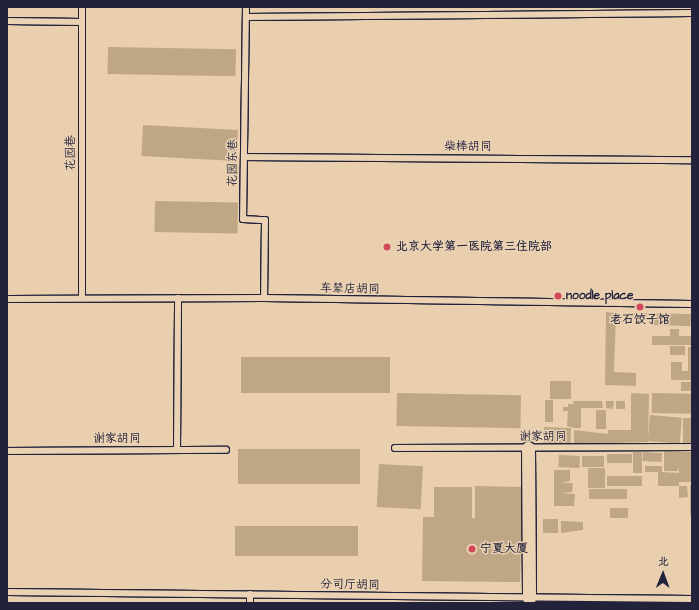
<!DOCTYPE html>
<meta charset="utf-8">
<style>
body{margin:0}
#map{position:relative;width:699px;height:610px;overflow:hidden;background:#e9cfad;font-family:"Architects Daughter","LXGW WenKai TC",sans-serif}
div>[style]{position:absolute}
.building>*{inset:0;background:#bfa785;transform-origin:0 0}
.roads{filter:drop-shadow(1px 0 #22223b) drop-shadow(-1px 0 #22223b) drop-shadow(0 1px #22223b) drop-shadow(0 -1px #22223b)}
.service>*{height:6px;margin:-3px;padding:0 3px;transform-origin:3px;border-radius:3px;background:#ebd2b3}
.minor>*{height:13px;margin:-6.5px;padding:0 6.5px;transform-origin:6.5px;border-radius:6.5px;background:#ebd2b3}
.dots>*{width:11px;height:11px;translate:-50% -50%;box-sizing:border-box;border:2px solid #ebd2b3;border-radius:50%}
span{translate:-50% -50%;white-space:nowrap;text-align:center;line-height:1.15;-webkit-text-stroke:3px #ebd2b3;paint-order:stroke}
.street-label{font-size:12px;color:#22223b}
.poi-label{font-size:12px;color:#22223b;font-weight:700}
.left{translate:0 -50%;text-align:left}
.frame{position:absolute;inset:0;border:8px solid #22223b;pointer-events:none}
.north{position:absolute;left:643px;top:554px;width:40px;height:40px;-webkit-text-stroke:3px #ebd2b3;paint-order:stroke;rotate:1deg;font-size:11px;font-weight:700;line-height:16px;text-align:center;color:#22223b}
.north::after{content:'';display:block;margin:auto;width:14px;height:18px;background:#22223b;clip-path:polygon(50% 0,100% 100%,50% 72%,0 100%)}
</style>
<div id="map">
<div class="building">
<i style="left:108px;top:47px;width:128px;height:27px;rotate:1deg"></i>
<i style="left:143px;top:125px;width:95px;height:31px;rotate:3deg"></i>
<i style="left:155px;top:201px;width:83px;height:31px;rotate:1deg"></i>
<i style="clip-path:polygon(606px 312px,616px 313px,614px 372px,636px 373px,636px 386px,605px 385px)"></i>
<i style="left:628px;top:313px;width:19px;height:7px"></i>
<i style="left:654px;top:313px;width:37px;height:12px;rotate:2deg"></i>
<i style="clip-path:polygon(670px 329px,679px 329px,679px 336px,691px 336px,691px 345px,652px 345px,652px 336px,670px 336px)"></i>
<i style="left:670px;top:346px;width:15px;height:9px"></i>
<i style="clip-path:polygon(688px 347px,692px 347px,692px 380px,671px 380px,671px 362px,682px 362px,682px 371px,688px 371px)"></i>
<i style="left:241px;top:357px;width:149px;height:36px"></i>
<i style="left:550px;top:381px;width:21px;height:18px"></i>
<i style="left:681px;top:382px;width:11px;height:9px"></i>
<i style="left:397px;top:393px;width:124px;height:33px;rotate:1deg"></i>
<i style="clip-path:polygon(631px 393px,649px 394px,648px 442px,574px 444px,574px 430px,608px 434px,608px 430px,631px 430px)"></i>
<i style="left:652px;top:393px;width:40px;height:20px;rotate:1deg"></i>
<i style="left:545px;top:400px;width:8px;height:22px"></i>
<i style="clip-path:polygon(573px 401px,602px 401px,603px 408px,581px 408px,581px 428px,573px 428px,567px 426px,568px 411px,563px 411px,563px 407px,568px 407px,568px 404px,574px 404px)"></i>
<i style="clip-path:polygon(606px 401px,614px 401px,613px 409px,606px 408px)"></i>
<i style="left:616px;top:401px;width:9px;height:8px"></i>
<i style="left:596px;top:410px;width:10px;height:19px"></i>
<i style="left:650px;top:415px;width:32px;height:26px;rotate:5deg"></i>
<i style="left:683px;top:418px;width:9px;height:25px"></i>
<i style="left:544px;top:427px;width:27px;height:17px;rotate:2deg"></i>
<i style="left:238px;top:449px;width:122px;height:35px"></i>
<i style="clip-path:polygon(664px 451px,692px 452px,692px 482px,679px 482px,679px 486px,658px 486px,658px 472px,645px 472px,645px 466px,662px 466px,662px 472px,679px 473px,679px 466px,678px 471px,664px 471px)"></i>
<i style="left:633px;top:452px;width:9px;height:21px"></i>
<i style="left:643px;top:452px;width:19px;height:9px;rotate:3deg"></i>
<i style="left:607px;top:454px;width:25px;height:9px"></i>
<i style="left:559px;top:455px;width:21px;height:12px;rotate:3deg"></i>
<i style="left:582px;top:456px;width:22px;height:11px"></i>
<i style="left:379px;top:464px;width:44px;height:43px;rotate:3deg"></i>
<i style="left:605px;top:468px;width:20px;height:17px;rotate:90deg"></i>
<i style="clip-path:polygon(554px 470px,570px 470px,570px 481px,562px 483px,573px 483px,572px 492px,561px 493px,575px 494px,574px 506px,554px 506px)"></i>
<i style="left:642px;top:476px;width:10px;height:35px;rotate:90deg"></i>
<i style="left:690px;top:485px;width:2px;height:30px"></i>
<i style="clip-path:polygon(475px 486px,522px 487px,520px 582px,422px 581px,423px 517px,434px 517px,434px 487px,472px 487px,472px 518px,475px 518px)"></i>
<i style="clip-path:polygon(679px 486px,687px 486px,688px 497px,679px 498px)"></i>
<i style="left:627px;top:489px;width:10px;height:38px;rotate:90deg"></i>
<i style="left:610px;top:508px;width:18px;height:10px"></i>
<i style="left:543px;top:519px;width:15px;height:14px"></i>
<i style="clip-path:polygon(561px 521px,583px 522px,583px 530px,561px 533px)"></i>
<i style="left:235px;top:526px;width:123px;height:30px"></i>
</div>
<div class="roads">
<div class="service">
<i style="left:246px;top:7px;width:212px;rotate:90.8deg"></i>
<i style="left:243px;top:219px;width:22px;rotate:3deg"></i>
<i style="left:265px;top:220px;width:78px;rotate:90.7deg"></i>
<i style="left:246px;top:17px;width:446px;rotate:-0.5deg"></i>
<i style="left:7px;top:21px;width:75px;rotate:0.8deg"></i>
<i style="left:244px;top:157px;width:448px;rotate:0.4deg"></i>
<i style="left:82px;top:298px;width:291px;rotate:-90deg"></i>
<i style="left:7px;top:299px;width:257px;rotate:-0.2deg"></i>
<i style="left:264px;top:298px;width:428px;rotate:0.8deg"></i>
<i style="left:395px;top:448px;width:297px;rotate:-0.2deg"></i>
<i style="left:177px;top:450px;width:152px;rotate:-89.6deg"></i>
<i style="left:7px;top:451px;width:219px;rotate:-0.3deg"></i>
<i style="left:7px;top:592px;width:685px;rotate:0.59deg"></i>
<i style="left:250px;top:603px;width:9px;rotate:-90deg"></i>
</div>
<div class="minor">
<i style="left:528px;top:448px;width:150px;rotate:89.6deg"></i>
</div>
</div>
<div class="dots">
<i style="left:387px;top:247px;background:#d1495b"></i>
<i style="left:558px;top:296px;background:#d1495b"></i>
<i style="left:640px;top:307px;background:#d1495b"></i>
<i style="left:472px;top:549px;background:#d1495b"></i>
</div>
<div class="street-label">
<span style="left:468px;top:147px">柴棒胡同</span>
<span style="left:71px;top:153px;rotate:-90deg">花园巷</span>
<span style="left:233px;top:163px;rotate:-89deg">花园东巷</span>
<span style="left:350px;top:289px;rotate:1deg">车辇店胡同</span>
<span style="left:543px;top:437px">谢家胡同</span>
<span style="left:117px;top:439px">谢家胡同</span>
<span style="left:350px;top:585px;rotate:1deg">分司厅胡同</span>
</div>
<div class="poi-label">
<span class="left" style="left:396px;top:247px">北京大学第一医院第三住院部</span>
<span class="left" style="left:566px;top:296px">noodle place</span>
<span style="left:640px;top:320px">老石饺子馆</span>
<span class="left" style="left:480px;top:549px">宁夏大厦</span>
</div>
<div class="frame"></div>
<div class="north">北</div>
</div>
